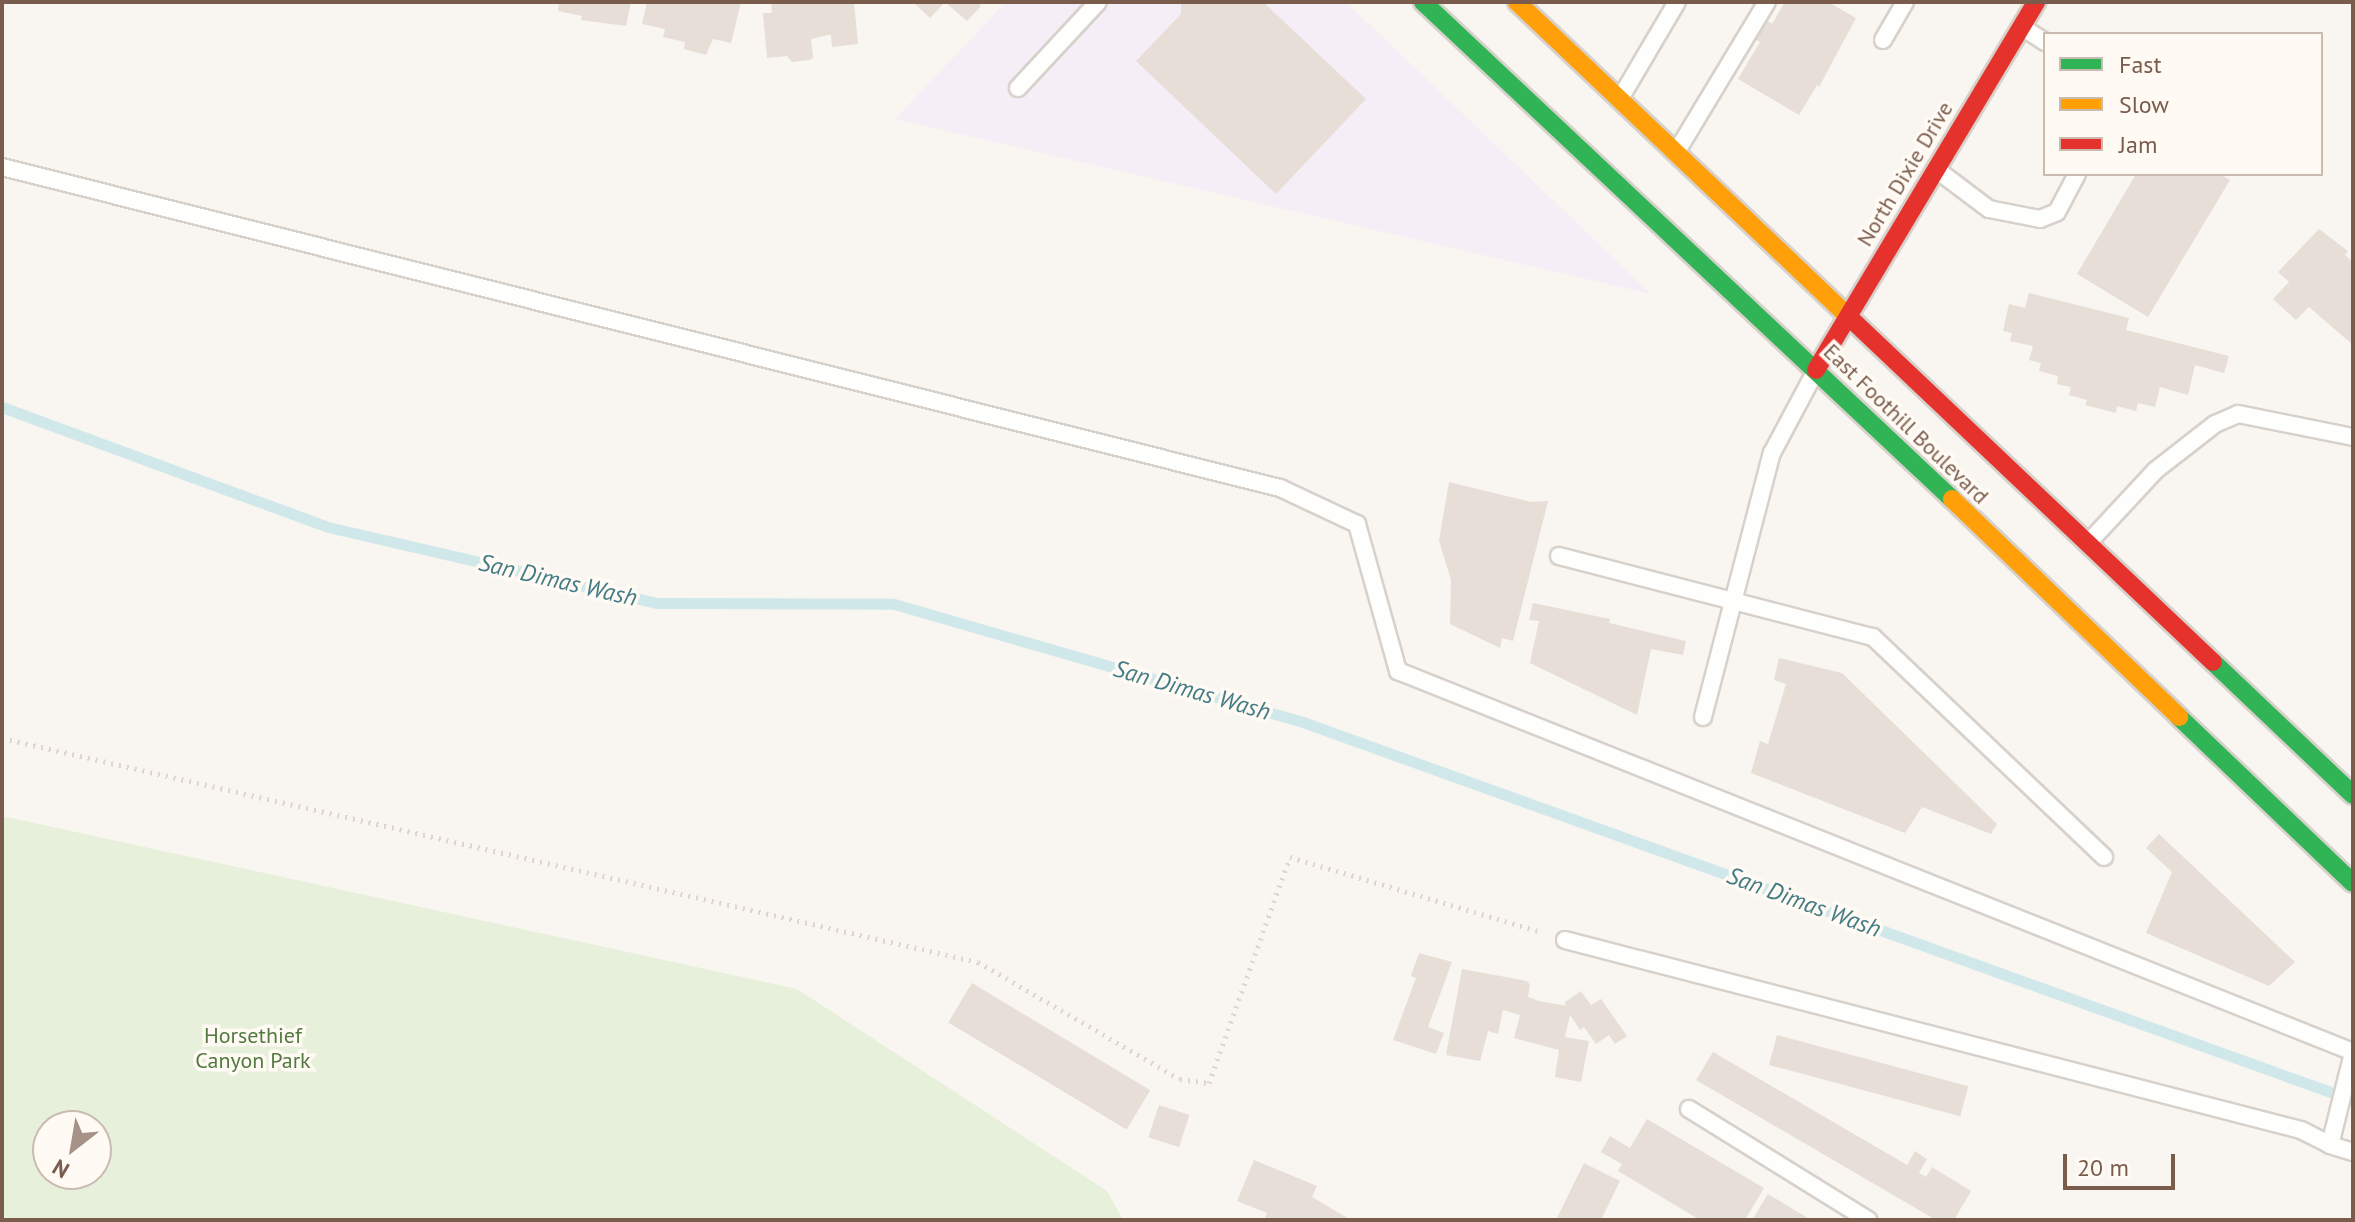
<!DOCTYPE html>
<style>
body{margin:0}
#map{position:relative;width:2355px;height:1222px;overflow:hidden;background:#f9f5f0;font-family:"PT Sans",sans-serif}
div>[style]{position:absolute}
.education>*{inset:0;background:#f6eef6}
.green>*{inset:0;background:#e7f0db}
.stream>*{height:11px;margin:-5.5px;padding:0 5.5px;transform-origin:5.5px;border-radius:5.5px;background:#d0e8ea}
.building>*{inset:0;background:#e6ded7;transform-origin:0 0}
.path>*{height:5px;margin-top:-2.5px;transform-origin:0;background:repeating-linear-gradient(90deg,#dcd5d0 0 2px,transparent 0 8px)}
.roads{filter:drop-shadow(2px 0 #d7d1cb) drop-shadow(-2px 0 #d7d1cb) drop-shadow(0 2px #d7d1cb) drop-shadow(0 -2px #d7d1cb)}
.lane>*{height:16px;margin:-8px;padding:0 8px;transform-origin:8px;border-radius:8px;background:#fefefd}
.fast>*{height:18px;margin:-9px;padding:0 9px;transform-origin:9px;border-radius:9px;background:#30b455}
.slow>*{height:18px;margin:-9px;padding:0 9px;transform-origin:9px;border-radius:9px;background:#ff9f0a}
.jam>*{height:18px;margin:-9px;padding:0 9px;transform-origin:9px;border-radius:9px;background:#e5322d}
span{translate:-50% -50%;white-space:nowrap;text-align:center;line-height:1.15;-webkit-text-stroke:7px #fffaf3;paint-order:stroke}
.street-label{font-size:22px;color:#7a5c4d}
.park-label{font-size:22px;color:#537a41}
.water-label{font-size:24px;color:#437c86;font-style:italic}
.frame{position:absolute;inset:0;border:4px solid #7a5c4d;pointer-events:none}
.legend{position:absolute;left:2043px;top:32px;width:280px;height:144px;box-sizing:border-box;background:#fffaf3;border:2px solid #cabbb1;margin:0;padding:10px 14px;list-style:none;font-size:24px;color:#7a5c4d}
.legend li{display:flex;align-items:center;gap:16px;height:40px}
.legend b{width:40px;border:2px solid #cabbb1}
.north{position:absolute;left:32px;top:1110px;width:80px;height:80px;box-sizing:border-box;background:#fffaf3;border:2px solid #cabbb1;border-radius:50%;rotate:211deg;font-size:22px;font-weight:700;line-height:32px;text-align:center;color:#7a5c4d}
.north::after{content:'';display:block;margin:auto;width:28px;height:36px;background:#a69286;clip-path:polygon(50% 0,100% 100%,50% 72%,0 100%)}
.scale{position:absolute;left:2063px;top:1154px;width:112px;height:36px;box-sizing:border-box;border:4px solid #7a5c4d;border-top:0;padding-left:10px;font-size:24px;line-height:28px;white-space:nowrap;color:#7a5c4d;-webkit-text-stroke:6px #fffaf3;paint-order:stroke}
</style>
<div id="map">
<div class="education">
<i style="clip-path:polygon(1006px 2px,1346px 2px,1651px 294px,895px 119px)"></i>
</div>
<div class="green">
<i style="clip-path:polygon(evenodd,2px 816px,797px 989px,1107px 1191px,1123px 1220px,2px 1220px,2px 816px,48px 1126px,96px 1126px,96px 1174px,48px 1174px,48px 1126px)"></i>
</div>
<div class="stream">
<i style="left:2px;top:407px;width:347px;rotate:20.2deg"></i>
<i style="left:328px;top:527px;width:338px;rotate:13deg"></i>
<i style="left:657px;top:603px;width:237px;rotate:0.2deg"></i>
<i style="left:894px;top:604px;width:423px;rotate:16.1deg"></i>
<i style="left:1300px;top:721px;width:1119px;rotate:19.8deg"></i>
</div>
<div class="building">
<i style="clip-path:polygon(559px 2px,631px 2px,626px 26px,581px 20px,582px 16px,558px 11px)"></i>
<i style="clip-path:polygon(647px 2px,741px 2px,731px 43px,713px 39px,706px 55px,684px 49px,685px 42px,663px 37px,665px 29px,642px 24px)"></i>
<i style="clip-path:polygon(771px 2px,854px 2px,858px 44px,832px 47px,831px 35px,828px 35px,811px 39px,813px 58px,809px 60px,792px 62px,787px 56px,767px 58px,763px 13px,772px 13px)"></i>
<i style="clip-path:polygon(913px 2px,977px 2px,981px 6px,967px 21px,945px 2px,930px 18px)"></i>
<i style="clip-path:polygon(1181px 2px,1263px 2px,1366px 99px,1276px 194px,1136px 61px,1181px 14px)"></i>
<i style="clip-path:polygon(1785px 2px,1828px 2px,1856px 18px,1819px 87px,1817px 85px,1799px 115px,1738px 79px,1760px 42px,1755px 39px,1766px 20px,1772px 24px)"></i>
<i style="clip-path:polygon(2136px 174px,2220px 174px,2230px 180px,2148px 317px,2077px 274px)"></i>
<i style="clip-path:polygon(2319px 229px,2348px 251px,2345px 255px,2353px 262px,2353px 345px,2309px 307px,2296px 320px,2273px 299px,2289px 282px,2278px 272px)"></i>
<i style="clip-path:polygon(2029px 293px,2129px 318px,2126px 330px,2229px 356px,2224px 373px,2195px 365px,2188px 395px,2160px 387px,2155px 407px,2138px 403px,2136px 411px,2117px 406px,2116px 413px,2085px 405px,2087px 400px,2069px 395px,2071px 387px,2057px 384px,2058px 376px,2039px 371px,2041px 363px,2029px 360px,2033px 346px,2010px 341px,2012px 333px,2003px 331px,2009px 304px,2025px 308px)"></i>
<i style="clip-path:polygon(1449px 482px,1531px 502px,1548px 501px,1513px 641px,1502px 638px,1500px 648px,1450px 624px,1451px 580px,1439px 541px)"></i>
<i style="clip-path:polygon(1533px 603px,1610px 619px,1609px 623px,1686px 641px,1683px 655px,1651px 649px,1637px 715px,1530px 663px,1539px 621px,1529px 620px)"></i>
<i style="clip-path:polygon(1779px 658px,1842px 673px,1997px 824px,1991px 834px,1922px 807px,1905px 833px,1751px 773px,1760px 741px,1768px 744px,1786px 684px,1774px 680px)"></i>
<i style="clip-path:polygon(2159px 834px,2295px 962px,2269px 986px,2146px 933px,2172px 872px,2146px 848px)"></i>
<i style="clip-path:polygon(1419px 953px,1452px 962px,1428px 1027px,1444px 1033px,1436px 1054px,1393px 1040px,1416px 978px,1411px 976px)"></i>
<i style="clip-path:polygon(1462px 969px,1527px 981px,1530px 985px,1528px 997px,1539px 1001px,1567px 1006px,1564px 1003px,1581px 991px,1591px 1005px,1601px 999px,1627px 1036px,1615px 1044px,1609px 1035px,1596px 1044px,1584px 1027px,1580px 1030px,1570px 1015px,1565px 1037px,1589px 1041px,1581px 1082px,1555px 1077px,1559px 1050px,1514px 1038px,1520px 1015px,1503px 1010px,1498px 1034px,1488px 1031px,1480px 1061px,1446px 1055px)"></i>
<i style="left:972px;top:983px;width:208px;height:46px;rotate:31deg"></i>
<i style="left:1777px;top:1035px;width:198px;height:31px;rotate:15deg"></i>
<i style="clip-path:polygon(1713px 1052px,1907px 1165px,1915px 1151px,1927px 1159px,1919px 1173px,1926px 1177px,1932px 1167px,1971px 1191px,1954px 1220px,1936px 1220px,1696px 1080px)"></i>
<i style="left:1159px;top:1105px;width:32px;height:34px;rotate:18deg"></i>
<i style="clip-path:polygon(1647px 1119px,1764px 1188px,1745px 1220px,1700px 1220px,1618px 1171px,1622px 1164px,1601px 1152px,1610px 1136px,1630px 1148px)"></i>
<i style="clip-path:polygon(1254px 1160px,1317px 1186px,1312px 1197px,1351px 1220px,1264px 1220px,1267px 1213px,1237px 1201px)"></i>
<i style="clip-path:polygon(1584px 1163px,1620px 1181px,1601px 1220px,1556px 1220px)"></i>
<i style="clip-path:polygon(1768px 1194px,1811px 1220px,1752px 1220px)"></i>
</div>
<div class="path">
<i style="left:2px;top:738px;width:1001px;rotate:12.93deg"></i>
<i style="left:978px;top:962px;width:233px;rotate:30.1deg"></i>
<i style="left:1180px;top:1079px;width:29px;rotate:8deg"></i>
<i style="left:1209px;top:1083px;width:240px;rotate:-70.3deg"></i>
<i style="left:1290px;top:857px;width:262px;rotate:16.6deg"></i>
</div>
<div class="roads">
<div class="lane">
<i style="left:2022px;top:27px;width:27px;rotate:33deg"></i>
<i style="left:1883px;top:40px;width:44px;rotate:-59.9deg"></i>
<i style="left:1018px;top:88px;width:117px;rotate:-47.1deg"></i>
<i style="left:1621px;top:97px;width:110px;rotate:-59.5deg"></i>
<i style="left:1677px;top:151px;width:174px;rotate:-58.9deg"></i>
<i style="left:2px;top:167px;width:1318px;rotate:14.1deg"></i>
<i style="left:1280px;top:488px;width:85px;rotate:25.1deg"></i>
<i style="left:1357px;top:524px;width:153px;rotate:74.4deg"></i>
<i style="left:1398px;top:671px;width:1028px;rotate:21.75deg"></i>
<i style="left:1937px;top:170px;width:65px;rotate:36.9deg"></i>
<i style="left:1989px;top:209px;width:52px;rotate:11.1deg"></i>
<i style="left:2040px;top:219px;width:18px;rotate:-22deg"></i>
<i style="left:2057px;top:212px;width:43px;rotate:-62.2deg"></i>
<i style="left:2089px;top:542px;width:98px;rotate:-47.1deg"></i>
<i style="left:2156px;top:470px;width:75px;rotate:-37.9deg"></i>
<i style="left:2215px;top:424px;width:25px;rotate:-23deg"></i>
<i style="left:2238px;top:414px;width:117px;rotate:11.3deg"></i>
<i style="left:1559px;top:556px;width:324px;rotate:14.5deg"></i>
<i style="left:1873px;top:637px;width:319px;rotate:43.6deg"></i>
<i style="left:1703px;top:717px;width:273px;rotate:-75.4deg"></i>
<i style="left:1772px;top:453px;width:89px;rotate:-62deg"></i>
<i style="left:1565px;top:940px;width:760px;rotate:14.48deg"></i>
<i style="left:2301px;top:1130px;width:33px;rotate:27deg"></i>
<i style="left:2330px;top:1145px;width:24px;rotate:17deg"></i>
<i style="left:1689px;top:1109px;width:211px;rotate:31.8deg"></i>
<i style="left:2330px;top:1145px;width:95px;rotate:-76deg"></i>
</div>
<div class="fast">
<i style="left:1423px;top:2px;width:726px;rotate:43.21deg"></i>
<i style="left:2213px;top:662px;width:193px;rotate:43.5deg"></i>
<i style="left:2179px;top:717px;width:240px;rotate:43.7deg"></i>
</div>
<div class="slow">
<i style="left:1517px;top:2px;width:459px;rotate:43.5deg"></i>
<i style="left:1952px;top:499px;width:315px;rotate:43.8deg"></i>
</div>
<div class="jam">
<i style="left:1850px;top:318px;width:500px;rotate:43.46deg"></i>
<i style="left:1816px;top:370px;width:429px;rotate:-59.1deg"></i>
</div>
</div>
<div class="street-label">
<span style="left:1905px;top:174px;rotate:-59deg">North Dixie Drive</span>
<span style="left:1906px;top:424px;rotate:44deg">East Foothill Boulevard</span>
</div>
<div class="park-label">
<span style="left:253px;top:1048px">Horsethief<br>Canyon Park</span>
</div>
<div class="water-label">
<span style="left:558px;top:580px;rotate:13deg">San Dimas Wash</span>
<span style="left:1192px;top:690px;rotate:16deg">San Dimas Wash</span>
<span style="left:1804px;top:902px;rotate:20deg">San Dimas Wash</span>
</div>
<div class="frame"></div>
<ul class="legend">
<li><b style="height:10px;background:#30b455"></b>Fast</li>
<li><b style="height:10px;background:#ff9f0a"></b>Slow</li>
<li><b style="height:10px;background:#e5322d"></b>Jam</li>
</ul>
<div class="north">N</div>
<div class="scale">20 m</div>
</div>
